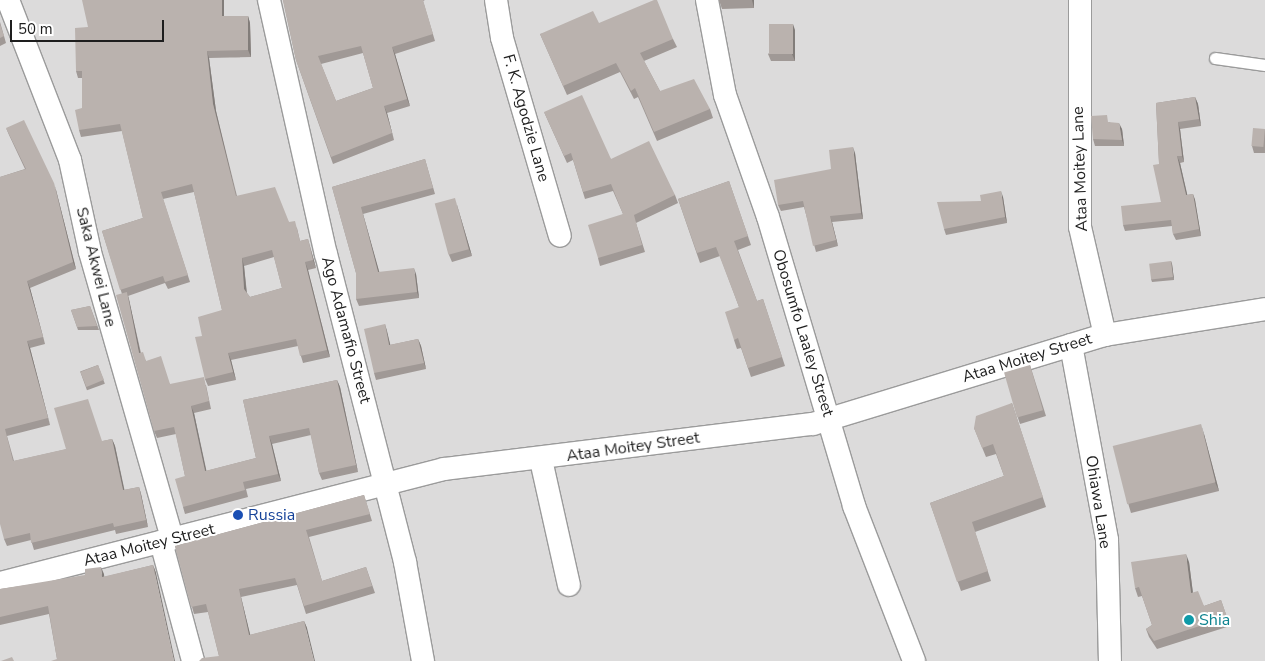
<!DOCTYPE html>
<style>
body{margin:0}
#map{position:relative;width:1265px;height:661px;overflow:hidden;background:#ede9e5;font-family:"Nunito Sans",sans-serif}
div>[style]{position:absolute}
.residential>*{inset:0;background:#dcdbdb;transform-origin:0 0}
.roads{filter:drop-shadow(1px 0 #9b9b9b) drop-shadow(-1px 0 #9b9b9b) drop-shadow(0 1px #9b9b9b) drop-shadow(0 -1px #9b9b9b)}
.lane>*{height:11px;margin:-5.5px;padding:0 5.5px;transform-origin:5.5px;border-radius:5.5px;background:#fff}
.street>*{height:22px;margin:-11px;padding:0 11px;transform-origin:11px;border-radius:11px;background:#fff}
.wall>*{inset:0;background:#a09996;transform-origin:0 0}
.shaded-wall>*{inset:0;background:#827d7a}
.building>*{inset:0;background:#bab2ae;transform-origin:0 0}
.dots>*{width:14px;height:14px;translate:-50% -50%;box-sizing:border-box;border:2px solid #fff;border-radius:50%}
span{translate:-50% -50%;white-space:nowrap;text-align:center;line-height:1.15;-webkit-text-stroke:4px #fff;paint-order:stroke}
.street-label{font-size:16px;color:#1e1e1e}
.transit-label{font-size:16px;color:#164399}
.left{translate:0 -50%;text-align:left}
.culture-label{font-size:16px;color:#0d838f}
.scale{position:absolute;left:10px;top:20px;width:154px;height:22px;box-sizing:border-box;border:2px solid #1e1e1e;border-top:0;padding-left:6px;font-size:15px;line-height:18px;white-space:nowrap;color:#1e1e1e;-webkit-text-stroke:4px #fff;paint-order:stroke}
</style>
<div id="map">
<div class="residential">
<i style="left:0;top:0;width:1265px;height:661px"></i>
</div>
<div class="roads">
<div class="lane">
<i style="left:1215px;top:58px;width:50px;rotate:8deg"></i>
</div>
<div class="street">
<i style="left:8px;top:0;width:172px;rotate:68.8deg"></i>
<i style="left:70px;top:160px;width:94px;rotate:77.7deg"></i>
<i style="left:90px;top:252px;width:298px;rotate:74deg"></i>
<i style="left:269px;top:0;width:260px;rotate:77.4deg"></i>
<i style="left:326px;top:254px;width:318px;rotate:75.6deg"></i>
<i style="left:405px;top:562px;width:101px;rotate:79.7deg"></i>
<i style="left:496px;top:0;width:38px;rotate:81deg"></i>
<i style="left:502px;top:38px;width:206px;rotate:73.7deg"></i>
<i style="left:707px;top:0;width:97px;rotate:79.3deg"></i>
<i style="left:725px;top:95px;width:129px;rotate:70.6deg"></i>
<i style="left:768px;top:217px;width:302px;rotate:73.4deg"></i>
<i style="left:854px;top:506px;width:166px;rotate:68.8deg"></i>
<i style="left:1080px;top:0;width:227px;rotate:90deg"></i>
<i style="left:1080px;top:227px;width:111px;rotate:77deg"></i>
<i style="left:1071px;top:345px;width:198px;rotate:79.5deg"></i>
<i style="left:1107px;top:540px;width:121px;rotate:88.6deg"></i>
<i style="left:541px;top:460px;width:128px;rotate:77.4deg"></i>
<i style="left:161px;top:542px;width:123px;rotate:74.9deg"></i>
<i style="left:0;top:583px;width:458px;rotate:-14.4deg"></i>
<i style="left:444px;top:469px;width:372px;rotate:-7deg"></i>
<i style="left:813px;top:424px;width:305px;rotate:-17deg"></i>
<i style="left:1105px;top:335px;width:162px;rotate:-9.2deg"></i>
</div>
</div>
<div class="wall">
<i style="clip-path:polygon(evenodd,224px 0,224px 16px,248px 16px,250px 23px,251px 57px,209px 58px,216px 111px,237px 196px,289px 222px,297px 228px,300px 241px,308px 239px,316px 268px,308px 270px,330px 357px,303px 363px,298px 346px,231px 360px,236px 380px,208px 386px,205px 379px,202px 336px,222px 310px,194px 192px,163px 199px,190px 282px,168px 289px,165px 283px,128px 296px,141px 353px,146px 361px,170px 384px,206px 385px,211px 409px,194px 413px,206px 471px,256px 458px,243px 400px,337px 380px,340px 387px,358px 472px,322px 480px,319px 473px,311px 435px,272px 444px,281px 481px,246px 489px,248px 497px,185px 514px,183px 507px,185px 476px,176px 434px,157px 438px,154px 431px,122px 294px,102px 231px,143px 218px,122px 131px,81px 137px,79px 130px,82px 108px,82px 78px,78px 78px,76px 71px,88px 27px,224px 0,274px 257px,282px 288px,250px 297px,247px 293px,244px 266px,274px 257px)"></i>
<i style="clip-path:polygon(evenodd,283px 0,425px 0,423px 1px,435px 41px,395px 54px,410px 106px,387px 113px,394px 140px,333px 164px,296px 60px,283px 0,363px 53px,373px 88px,336px 101px,321px 64px,363px 53px)"></i>
<i style="clip-path:polygon(719px 0,754px 0,754px 8px,722px 9px)"></i>
<i style="clip-path:polygon(0 22px,6px 43px,0 46px)"></i>
<i style="clip-path:polygon(599px 23px,673px 39px,677px 47px,644px 61px,660px 91px,710px 109px,713px 118px,657px 141px,638px 97px,634px 99px,620px 72px,567px 95px,540px 34px)"></i>
<i style="clip-path:polygon(795px 30px,795px 61px,771px 61px,768px 54px)"></i>
<i style="clip-path:polygon(1195px 97px,1198px 104px,1201px 126px,1180px 129px,1184px 162px,1180px 163px,1187px 195px,1193px 194px,1195px 200px,1201px 236px,1176px 240px,1173px 234px,1172px 226px,1125px 231px,1123px 225px,1161px 202px,1156px 103px)"></i>
<i style="clip-path:polygon(544px 112px,611px 159px,675px 195px,678px 203px,636px 223px,645px 252px,600px 266px,598px 258px,623px 214px,613px 191px,585px 199px,573px 160px,567px 163px)"></i>
<i style="clip-path:polygon(1109px 122px,1122px 129px,1124px 146px,1095px 146px,1093px 139px)"></i>
<i style="clip-path:polygon(6px 128px,56px 190px,76px 269px,30px 288px,45px 344px,30px 348px,50px 425px,7px 436px,14px 461px,112px 439px,115px 446px,124px 490px,139px 487px,141px 494px,148px 527px,116px 534px,115px 530px,34px 550px,31px 540px,7px 546px,4px 539px,0 177px,25px 169px,9px 135px)"></i>
<i style="clip-path:polygon(1265px 129px,1265px 153px,1254px 153px,1252px 146px)"></i>
<i style="clip-path:polygon(855px 153px,863px 219px,832px 222px,838px 246px,816px 252px,804px 207px,781px 211px,778px 205px)"></i>
<i style="clip-path:polygon(425px 159px,435px 194px,363px 214px,379px 272px,416px 274px,419px 298px,359px 306px,356px 299px,356px 273px,332px 187px)"></i>
<i style="clip-path:polygon(729px 181px,751px 245px,738px 250px,757px 301px,763px 299px,785px 366px,751px 377px,741px 348px,737px 349px,734px 340px,739px 307px,720px 256px,700px 263px,678px 199px)"></i>
<i style="clip-path:polygon(1003px 197px,1007px 223px,946px 235px,944px 229px,981px 201px)"></i>
<i style="clip-path:polygon(457px 205px,472px 256px,452px 262px,449px 255px)"></i>
<i style="clip-path:polygon(1171px 261px,1172px 264px,1174px 280px,1152px 282px,1151px 279px)"></i>
<i style="clip-path:polygon(90px 306px,99px 330px,78px 330px,71px 310px)"></i>
<i style="clip-path:polygon(385px 324px,390px 345px,418px 339px,421px 346px,426px 369px,376px 380px,374px 373px)"></i>
<i style="left:98px;top:365px;width:20px;height:19px;rotate:70deg"></i>
<i style="clip-path:polygon(1030px 365px,1046px 416px,1020px 424px,1018px 418px)"></i>
<i style="clip-path:polygon(1012px 403px,1046px 507px,975px 532px,991px 581px,961px 591px,930px 503px,1004px 476px,996px 454px,986px 457px,974px 428px)"></i>
<i style="clip-path:polygon(1204px 434px,1219px 491px,1131px 513px,1128px 503px)"></i>
<i style="clip-path:polygon(364px 495px,372px 521px,309px 537px,322px 581px,366px 567px,375px 593px,306px 614px,297px 585px,241px 597px,250px 635px,304px 621px,307px 628px,219px 656px,208px 612px,194px 614px,175px 546px)"></i>
<i style="clip-path:polygon(1189px 562px,1193px 593px,1204px 606px,1221px 600px,1230px 626px,1157px 649px,1149px 637px,1146px 629px,1152px 625px,1142px 596px,1138px 597px,1135px 588px)"></i>
<i style="clip-path:polygon(153px 565px,156px 573px,57px 659px,49px 614px,0 625px,0 589px,104px 574px,104px 577px)"></i>
</div>
<div class="shaded-wall">
<i style="clip-path:polygon(222px 0,224px 0,224px 23px,222px 16px)"></i>
<i style="clip-path:polygon(752px 0,754px 0,754px 8px)"></i>
<i style="clip-path:polygon(248px 16px,250px 23px,251px 57px,248px 50px)"></i>
<i style="clip-path:polygon(793px 24px,795px 30px,795px 61px,792px 54px)"></i>
<i style="clip-path:polygon(392px 47px,395px 54px,410px 106px,407px 99px)"></i>
<i style="clip-path:polygon(207px 51px,209px 58px,216px 111px,238px 204px,213px 104px)"></i>
<i style="clip-path:polygon(1195px 97px,1198px 104px,1201px 126px,1199px 119px)"></i>
<i style="clip-path:polygon(384px 106px,387px 113px,394px 140px,392px 133px)"></i>
<i style="clip-path:polygon(1178px 122px,1180px 129px,1184px 162px,1182px 156px)"></i>
<i style="clip-path:polygon(1119px 123px,1122px 129px,1124px 146px,1122px 140px)"></i>
<i style="clip-path:polygon(853px 147px,855px 153px,863px 219px,861px 213px)"></i>
<i style="clip-path:polygon(1177px 156px,1180px 163px,1189px 202px,1186px 195px)"></i>
<i style="clip-path:polygon(54px 183px,56px 190px,76px 269px,73px 262px)"></i>
<i style="clip-path:polygon(1001px 191px,1003px 197px,1007px 223px,1005px 217px)"></i>
<i style="clip-path:polygon(1193px 194px,1195px 200px,1201px 236px,1199px 229px)"></i>
<i style="clip-path:polygon(455px 198px,457px 205px,472px 256px,469px 249px)"></i>
<i style="clip-path:polygon(361px 207px,363px 214px,381px 278px,378px 272px)"></i>
<i style="clip-path:polygon(830px 216px,832px 222px,838px 246px,836px 240px)"></i>
<i style="clip-path:polygon(308px 239px,310px 247px,316px 268px,313px 260px)"></i>
<i style="clip-path:polygon(242px 258px,244px 266px,247px 297px,244px 289px)"></i>
<i style="clip-path:polygon(1171px 261px,1172px 264px,1174px 280px,1173px 277px)"></i>
<i style="clip-path:polygon(305px 262px,308px 270px,330px 357px,327px 350px)"></i>
<i style="clip-path:polygon(414px 268px,416px 274px,419px 298px,417px 292px)"></i>
<i style="clip-path:polygon(27px 281px,30px 288px,45px 344px)"></i>
<i style="clip-path:polygon(127px 292px,129px 299px,142px 361px,139px 353px)"></i>
<i style="clip-path:polygon(385px 324px,387px 331px,392px 352px,389px 345px)"></i>
<i style="clip-path:polygon(418px 339px,421px 346px,426px 369px,424px 363px)"></i>
<i style="clip-path:polygon(27px 341px,30px 348px,50px 425px,48px 418px)"></i>
<i style="clip-path:polygon(228px 353px,231px 360px,236px 380px,233px 372px)"></i>
<i style="clip-path:polygon(337px 380px,340px 387px,358px 472px,356px 465px)"></i>
<i style="clip-path:polygon(191px 406px,194px 413px,208px 478px,205px 471px)"></i>
<i style="clip-path:polygon(1201px 424px,1204px 434px,1219px 491px,1215px 482px)"></i>
<i style="clip-path:polygon(269px 436px,272px 444px,281px 481px,278px 474px)"></i>
<i style="clip-path:polygon(112px 439px,115px 446px,126px 497px,123px 490px)"></i>
<i style="clip-path:polygon(139px 487px,141px 494px,148px 527px,146px 520px)"></i>
<i style="clip-path:polygon(1186px 554px,1189px 562px,1194px 602px,1191px 593px)"></i>
<i style="clip-path:polygon(153px 565px,156px 573px,175px 661px,174px 661px)"></i>
<i style="clip-path:polygon(101px 567px,104px 574px,105px 585px,102px 577px)"></i>
<i style="clip-path:polygon(239px 589px,241px 597px,252px 642px,249px 635px)"></i>
<i style="clip-path:polygon(304px 621px,307px 628px,315px 661px,314px 661px)"></i>
</div>
<div class="building">
<i style="clip-path:polygon(evenodd,82px 0,222px 0,222px 16px,248px 16px,248px 50px,207px 51px,213px 104px,236px 196px,275px 187px,289px 222px,295px 221px,300px 241px,308px 239px,313px 260px,305px 262px,327px 350px,300px 356px,296px 339px,228px 353px,233px 372px,205px 379px,195px 337px,202px 336px,198px 317px,222px 310px,192px 184px,161px 192px,188px 275px,165px 282px,163px 276px,120px 290px,102px 231px,143px 218px,120px 124px,79px 130px,75px 110px,82px 108px,82px 71px,76px 71px,75px 28px,88px 27px,82px 0,272px 250px,282px 288px,250px 297px,244px 289px,242px 258px,272px 250px)"></i>
<i style="clip-path:polygon(evenodd,283px 0,423px 0,433px 34px,392px 47px,407px 99px,384px 106px,392px 133px,331px 157px,296px 60px,283px 0,361px 46px,373px 88px,336px 101px,318px 56px,361px 46px)"></i>
<i style="clip-path:polygon(654px 0,657px 0,673px 39px,640px 53px,660px 91px,694px 79px,710px 109px,654px 132px,635px 88px,631px 91px,616px 63px,563px 86px,540px 34px,593px 11px,599px 23px)"></i>
<i style="clip-path:polygon(0 24px,4px 36px,0 38px)"></i>
<i style="left:769px;top:24px;width:24px;height:30px"></i>
<i style="clip-path:polygon(582px 95px,611px 159px,649px 141px,675px 195px,634px 215px,642px 245px,598px 258px,588px 225px,623px 214px,611px 184px,583px 192px,571px 153px,564px 156px,544px 112px)"></i>
<i style="clip-path:polygon(1195px 97px,1199px 119px,1178px 122px,1182px 156px,1177px 156px,1186px 195px,1193px 194px,1199px 229px,1173px 234px,1171px 220px,1123px 225px,1121px 206px,1161px 202px,1153px 165px,1159px 164px,1156px 103px)"></i>
<i style="clip-path:polygon(1107px 115px,1108px 122px,1119px 123px,1122px 140px,1093px 139px,1091px 116px)"></i>
<i style="clip-path:polygon(24px 120px,54px 183px,73px 262px,27px 281px,43px 337px,27px 341px,48px 418px,5px 429px,13px 461px,66px 449px,54px 408px,88px 399px,102px 441px,112px 439px,123px 490px,139px 487px,146px 520px,114px 527px,113px 523px,31px 543px,30px 533px,4px 539px,0 524px,0 177px,26px 169px,6px 128px)"></i>
<i style="left:1253px;top:128px;width:12px;height:18px;rotate:5deg"></i>
<i style="clip-path:polygon(853px 147px,861px 213px,830px 216px,836px 240px,813px 246px,803px 201px,778px 205px,774px 180px,831px 169px,829px 150px)"></i>
<i style="clip-path:polygon(425px 159px,433px 188px,361px 207px,378px 272px,414px 268px,417px 292px,356px 299px,356px 273px,332px 187px)"></i>
<i style="clip-path:polygon(729px 181px,748px 236px,734px 241px,757px 301px,763px 299px,782px 357px,748px 368px,738px 338px,734px 340px,725px 312px,739px 307px,716px 247px,697px 253px,678px 199px)"></i>
<i style="clip-path:polygon(1001px 191px,1005px 217px,944px 229px,937px 202px,981px 201px,980px 195px)"></i>
<i style="left:455px;top:198px;width:53px;height:21px;rotate:75deg"></i>
<i style="left:1171px;top:261px;width:16px;height:22px;rotate:83deg"></i>
<i style="clip-path:polygon(127px 292px,139px 353px,143px 352px,146px 361px,161px 356px,170px 384px,204px 377px,209px 401px,191px 406px,205px 471px,256px 458px,243px 400px,337px 380px,356px 465px,319px 473px,309px 428px,269px 436px,278px 474px,243px 482px,245px 490px,183px 507px,175px 479px,185px 476px,174px 427px,154px 431px,116px 295px)"></i>
<i style="clip-path:polygon(90px 306px,97px 326px,77px 327px,71px 310px)"></i>
<i style="clip-path:polygon(385px 324px,389px 345px,418px 339px,424px 363px,374px 373px,364px 329px)"></i>
<i style="left:98px;top:365px;width:16px;height:19px;rotate:68deg"></i>
<i style="left:1030px;top:365px;width:47px;height:27px;rotate:74deg"></i>
<i style="clip-path:polygon(1012px 403px,1043px 497px,972px 522px,988px 571px,957px 582px,930px 503px,1004px 476px,993px 444px,982px 448px,974px 428px,976px 416px)"></i>
<i style="left:1201px;top:424px;width:60px;height:91px;rotate:76deg"></i>
<i style="clip-path:polygon(364px 495px,370px 514px,306px 530px,322px 581px,366px 567px,372px 586px,304px 606px,295px 578px,239px 589px,249px 635px,304px 621px,314px 661px,199px 661px,202px 658px,219px 656px,206px 604px,191px 607px,175px 546px)"></i>
<i style="clip-path:polygon(1186px 554px,1191px 593px,1198px 591px,1204px 606px,1221px 600px,1227px 617px,1154px 641px,1146px 629px,1152px 625px,1139px 587px,1135px 588px,1131px 562px)"></i>
<i style="clip-path:polygon(153px 565px,174px 661px,51px 661px,57px 659px,48px 606px,0 617px,0 589px,85px 575px,85px 569px,101px 567px,102px 577px)"></i>
<i style="clip-path:polygon(12px 657px,14px 661px,1px 661px)"></i>
</div>
<div class="dots">
<i style="left:238px;top:515px;background:#1a4fb4"></i>
<i style="left:1189px;top:620px;background:#0f9aa8"></i>
</div>
<div class="street-label">
<span style="left:526px;top:118px;rotate:74deg">F. K. Agodzie Lane</span>
<span style="left:1080px;top:169px;rotate:-92deg">Ataa Moitey Lane</span>
<span style="left:96px;top:267px;rotate:76deg">Saka Akwei Lane</span>
<span style="left:346px;top:330px;rotate:75deg">Ago Adamafio Street</span>
<span style="left:803px;top:333px;rotate:73deg">Obosumfo Laaley Street</span>
<span style="left:1027px;top:358px;rotate:-17deg">Ataa Moitey Street</span>
<span style="left:633px;top:447px;rotate:-8deg">Ataa Moitey Street</span>
<span style="left:1098px;top:502px;rotate:81deg">Ohiawa Lane</span>
<span style="left:149px;top:545px;rotate:-14deg">Ataa Moitey Street</span>
</div>
<div class="transit-label">
<span class="left" style="left:248px;top:515px">Russia</span>
</div>
<div class="culture-label">
<span class="left" style="left:1199px;top:620px">Shia</span>
</div>
<div class="scale">50 m</div>
</div>
